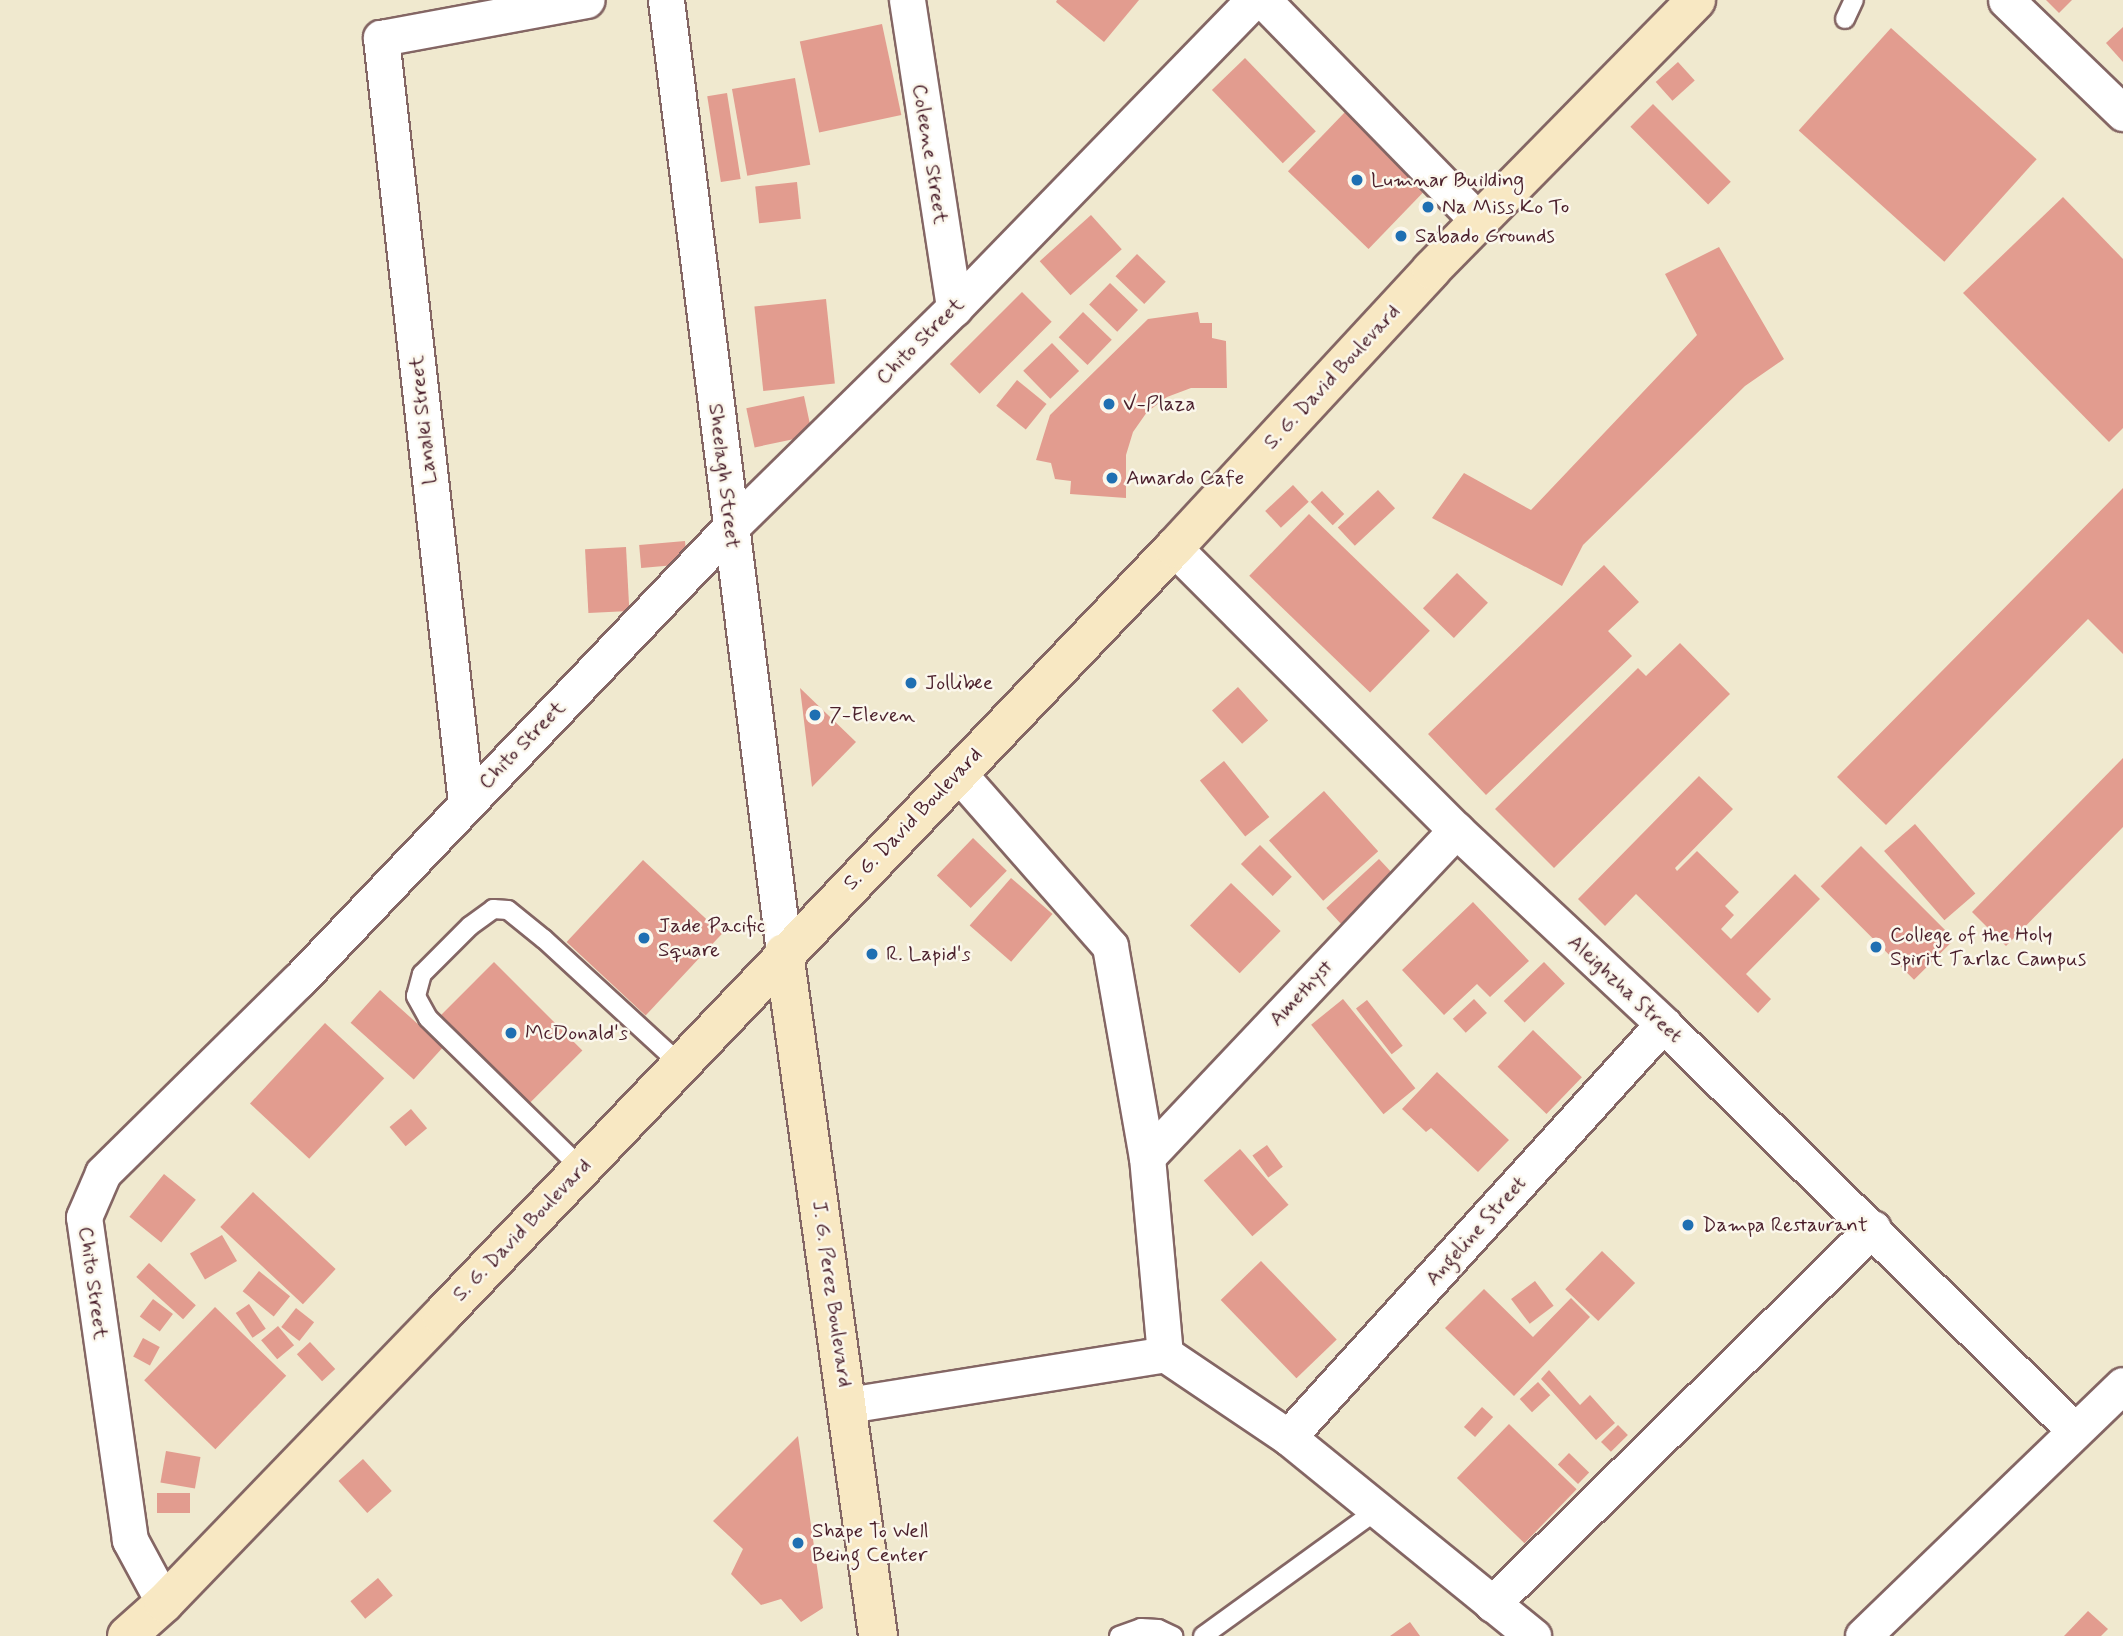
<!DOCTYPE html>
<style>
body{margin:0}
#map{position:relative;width:2123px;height:1636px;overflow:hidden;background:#f0e9cf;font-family:Mynerve,sans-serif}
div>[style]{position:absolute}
.building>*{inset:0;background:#e29c8f;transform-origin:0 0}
.roads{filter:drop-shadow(2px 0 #846664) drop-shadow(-2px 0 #846664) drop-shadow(0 2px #846664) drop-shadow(0 -2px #846664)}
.lane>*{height:18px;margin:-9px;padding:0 9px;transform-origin:9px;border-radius:9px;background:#fff}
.street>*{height:35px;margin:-17.5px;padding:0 17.5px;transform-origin:17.5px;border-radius:17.5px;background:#fff}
.secondary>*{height:38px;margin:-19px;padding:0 19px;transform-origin:19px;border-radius:19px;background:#f8e8c3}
.dots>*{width:19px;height:19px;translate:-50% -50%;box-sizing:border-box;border:4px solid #fbf7ec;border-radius:50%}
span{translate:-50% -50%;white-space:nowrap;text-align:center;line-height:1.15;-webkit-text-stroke:5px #fbf7ec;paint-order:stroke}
.street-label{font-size:21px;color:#4a1f2b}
.poi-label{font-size:21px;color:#4a1f2b}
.left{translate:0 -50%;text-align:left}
</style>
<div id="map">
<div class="building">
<i style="clip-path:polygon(1057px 0,1139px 0,1104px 42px,1056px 2px)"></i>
<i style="clip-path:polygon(2046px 0,2072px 0,2059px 13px)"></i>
<i style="left:882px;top:24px;width:93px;height:84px;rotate:78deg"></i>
<i style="clip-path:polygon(2123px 27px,2123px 62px,2106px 43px)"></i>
<i style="left:1891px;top:28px;width:196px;height:138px;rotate:42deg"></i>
<i style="left:1245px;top:58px;width:102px;height:46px;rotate:46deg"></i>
<i style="left:1678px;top:62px;width:25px;height:30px;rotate:48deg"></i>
<i style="left:795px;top:78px;width:88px;height:64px;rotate:80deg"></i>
<i style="left:727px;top:93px;width:87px;height:20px;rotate:81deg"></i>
<i style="left:1653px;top:104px;width:110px;height:32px;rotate:45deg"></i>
<i style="left:1347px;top:110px;width:112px;height:85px;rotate:44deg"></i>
<i style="left:797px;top:182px;width:37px;height:42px;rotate:84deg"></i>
<i style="clip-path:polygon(2063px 197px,2123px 259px,2123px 428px,2109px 442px,1963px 293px)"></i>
<i style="left:1091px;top:215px;width:46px;height:69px;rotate:48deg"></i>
<i style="clip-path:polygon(1719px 247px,1784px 359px,1745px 386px,1583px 545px,1562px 586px,1432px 518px,1464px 473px,1531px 510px,1697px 335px,1665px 274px)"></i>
<i style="left:1137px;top:254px;width:40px;height:31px;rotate:44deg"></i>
<i style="left:1110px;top:283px;width:39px;height:30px;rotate:44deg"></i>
<i style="left:1022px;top:292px;width:42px;height:102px;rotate:45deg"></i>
<i style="left:826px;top:299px;width:85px;height:72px;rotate:84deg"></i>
<i style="left:1083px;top:312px;width:40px;height:35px;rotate:44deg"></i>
<i style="clip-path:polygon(1198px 312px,1200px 323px,1212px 323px,1212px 338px,1226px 341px,1227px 388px,1191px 388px,1167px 397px,1147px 412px,1133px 432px,1126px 455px,1126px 498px,1070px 494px,1071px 481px,1055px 479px,1051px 463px,1036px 460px,1050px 415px,1148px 319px)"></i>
<i style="left:1052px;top:343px;width:39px;height:40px;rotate:46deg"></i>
<i style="left:1017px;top:380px;width:38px;height:33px;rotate:39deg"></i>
<i style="left:804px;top:396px;width:40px;height:59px;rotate:78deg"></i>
<i style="left:1293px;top:485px;width:23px;height:38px;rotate:47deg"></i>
<i style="clip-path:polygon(2123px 488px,2123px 654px,2088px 619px,1886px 825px,1837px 777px)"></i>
<i style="left:1378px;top:490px;width:25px;height:55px;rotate:47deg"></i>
<i style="left:1322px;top:491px;width:32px;height:16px;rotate:46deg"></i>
<i style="left:1309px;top:514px;width:168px;height:86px;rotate:44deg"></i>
<i style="left:685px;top:541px;width:23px;height:46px;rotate:85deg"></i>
<i style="left:626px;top:547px;width:64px;height:41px;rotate:87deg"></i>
<i style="clip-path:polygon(1604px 565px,1639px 602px,1608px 631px,1632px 656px,1486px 795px,1428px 734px)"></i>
<i style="left:1457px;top:573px;width:43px;height:49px;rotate:44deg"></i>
<i style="clip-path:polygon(1680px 643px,1730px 694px,1554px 868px,1495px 809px,1638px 668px,1646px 676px)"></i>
<i style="left:1238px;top:687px;width:45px;height:35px;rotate:48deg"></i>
<i style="clip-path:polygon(800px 688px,856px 742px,812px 787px)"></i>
<i style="clip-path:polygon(2123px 758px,2123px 827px,2006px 946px,1972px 912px)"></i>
<i style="left:1224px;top:761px;width:72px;height:31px;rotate:51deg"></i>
<i style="clip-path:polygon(1699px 776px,1733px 809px,1675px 868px,1677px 871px,1697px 851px,1739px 892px,1725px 906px,1734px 915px,1721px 929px,1731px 939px,1795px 874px,1820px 899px,1746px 974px,1771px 999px,1758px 1013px,1636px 894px,1605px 926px,1578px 899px)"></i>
<i style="left:1324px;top:791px;width:81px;height:74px;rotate:48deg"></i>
<i style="left:1915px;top:824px;width:92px;height:41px;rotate:49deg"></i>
<i style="left:973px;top:838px;width:47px;height:52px;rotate:44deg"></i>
<i style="left:1260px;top:845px;width:45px;height:27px;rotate:45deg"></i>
<i style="left:1861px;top:846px;width:132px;height:57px;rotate:45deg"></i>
<i style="left:1379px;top:859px;width:25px;height:72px;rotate:47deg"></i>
<i style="left:643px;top:860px;width:108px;height:112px;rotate:43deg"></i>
<i style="left:1011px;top:878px;width:55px;height:63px;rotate:41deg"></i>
<i style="left:1231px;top:883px;width:69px;height:59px;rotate:44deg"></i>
<i style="clip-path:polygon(1473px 902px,1529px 961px,1490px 997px,1477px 984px,1444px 1015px,1402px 970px)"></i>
<i style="left:494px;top:962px;width:125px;height:78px;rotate:45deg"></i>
<i style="left:1544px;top:962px;width:30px;height:56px;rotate:46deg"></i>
<i style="left:380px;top:990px;width:85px;height:44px;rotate:42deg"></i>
<i style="left:1343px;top:999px;width:115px;height:41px;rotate:51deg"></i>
<i style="left:1474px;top:999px;width:19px;height:29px;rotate:47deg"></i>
<i style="left:1367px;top:1000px;width:58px;height:14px;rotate:52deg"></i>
<i style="left:325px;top:1023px;width:81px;height:110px;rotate:43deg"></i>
<i style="left:1533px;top:1030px;width:68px;height:51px;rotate:44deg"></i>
<i style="clip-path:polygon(1437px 1072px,1509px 1140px,1478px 1172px,1431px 1128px,1426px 1132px,1402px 1109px)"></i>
<i style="left:411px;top:1109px;width:25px;height:28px;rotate:50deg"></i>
<i style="left:1267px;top:1145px;width:27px;height:18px;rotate:54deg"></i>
<i style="left:1240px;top:1149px;width:74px;height:48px;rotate:49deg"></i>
<i style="left:164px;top:1174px;width:41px;height:55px;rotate:39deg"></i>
<i style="left:253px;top:1192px;width:113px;height:48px;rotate:43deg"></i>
<i style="left:222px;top:1235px;width:30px;height:37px;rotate:60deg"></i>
<i style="left:1602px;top:1251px;width:46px;height:53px;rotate:44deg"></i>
<i style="left:1261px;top:1261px;width:109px;height:56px;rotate:46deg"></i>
<i style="left:149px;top:1263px;width:63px;height:19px;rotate:42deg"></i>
<i style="left:259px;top:1271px;width:40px;height:26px;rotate:39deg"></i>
<i style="left:1535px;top:1281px;width:31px;height:30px;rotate:53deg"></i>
<i style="clip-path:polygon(1484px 1289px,1533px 1337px,1571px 1298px,1590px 1317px,1514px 1396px,1445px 1328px)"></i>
<i style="left:153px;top:1299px;width:25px;height:22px;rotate:37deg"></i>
<i style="left:249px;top:1304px;width:30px;height:16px;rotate:56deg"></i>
<i style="left:215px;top:1307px;width:99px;height:102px;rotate:44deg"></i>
<i style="left:296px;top:1308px;width:23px;height:24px;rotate:38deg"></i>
<i style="left:278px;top:1326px;width:25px;height:22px;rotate:50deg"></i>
<i style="left:143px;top:1338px;width:19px;height:21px;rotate:28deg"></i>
<i style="left:310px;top:1342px;width:37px;height:18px;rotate:47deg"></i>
<i style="clip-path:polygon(1549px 1370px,1580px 1405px,1590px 1395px,1615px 1423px,1596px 1440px,1541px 1379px)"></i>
<i style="left:1538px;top:1382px;width:18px;height:25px;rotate:47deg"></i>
<i style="left:1482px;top:1407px;width:15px;height:27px;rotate:42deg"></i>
<i style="left:1509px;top:1424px;width:94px;height:75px;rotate:44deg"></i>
<i style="left:1618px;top:1425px;width:14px;height:24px;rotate:45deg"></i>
<i style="clip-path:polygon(798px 1436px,823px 1608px,801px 1622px,781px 1599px,761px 1605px,731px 1574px,743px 1549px,713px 1521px)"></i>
<i style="left:166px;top:1451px;width:35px;height:32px;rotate:10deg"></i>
<i style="left:1569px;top:1453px;width:28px;height:16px;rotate:44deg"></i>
<i style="left:363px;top:1459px;width:43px;height:33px;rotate:48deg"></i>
<i style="left:190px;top:1493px;width:20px;height:33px;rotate:90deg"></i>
<i style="left:378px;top:1578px;width:23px;height:36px;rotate:50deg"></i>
<i style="clip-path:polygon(2088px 1611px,2108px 1629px,2101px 1636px,2064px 1636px)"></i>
<i style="clip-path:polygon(1410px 1622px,1420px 1636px,1390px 1636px)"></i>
</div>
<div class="roads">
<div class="lane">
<i style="left:1845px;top:19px;width:21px;rotate:-65deg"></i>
<i style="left:581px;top:1168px;width:214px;rotate:-135.6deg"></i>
<i style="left:428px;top:1018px;width:25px;rotate:-119deg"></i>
<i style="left:416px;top:996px;width:23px;rotate:-75deg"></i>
<i style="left:422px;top:974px;width:68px;rotate:-45deg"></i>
<i style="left:470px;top:926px;width:29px;rotate:-36deg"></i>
<i style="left:493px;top:909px;width:15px;rotate:4deg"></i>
<i style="left:508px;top:910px;width:46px;rotate:38.9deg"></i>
<i style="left:544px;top:939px;width:185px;rotate:42.6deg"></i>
<i style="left:1119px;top:1636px;width:23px;rotate:-20deg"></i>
<i style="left:1141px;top:1628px;width:17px;rotate:3deg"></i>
<i style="left:1158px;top:1629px;width:17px;rotate:25deg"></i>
<i style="left:1203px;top:1636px;width:215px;rotate:-35.9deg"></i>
</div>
<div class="street">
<i style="left:666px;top:0;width:960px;rotate:82.94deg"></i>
<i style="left:907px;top:0;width:312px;rotate:81.3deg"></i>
<i style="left:1263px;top:0;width:309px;rotate:45.7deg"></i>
<i style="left:2006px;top:0;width:163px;rotate:44deg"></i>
<i style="left:1174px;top:548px;width:399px;rotate:45deg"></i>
<i style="left:1456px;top:830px;width:284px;rotate:43.1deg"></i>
<i style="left:1663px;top:1024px;width:579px;rotate:44.65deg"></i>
<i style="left:958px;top:773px;width:230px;rotate:48.7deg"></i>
<i style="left:1110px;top:946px;width:214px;rotate:80.1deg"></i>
<i style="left:1147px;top:1157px;width:198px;rotate:84.8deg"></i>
<i style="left:1165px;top:1354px;width:148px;rotate:34deg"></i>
<i style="left:1288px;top:1437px;width:316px;rotate:39.1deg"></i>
<i style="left:466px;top:803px;width:770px;rotate:-96.34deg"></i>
<i style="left:381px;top:38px;width:209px;rotate:-10.5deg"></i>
<i style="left:1147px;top:1157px;width:450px;rotate:-46.6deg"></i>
<i style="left:848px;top:1405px;width:321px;rotate:-9.1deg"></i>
<i style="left:1288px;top:1437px;width:558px;rotate:-47.76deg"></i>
<i style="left:164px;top:1603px;width:72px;rotate:-118.4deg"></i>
<i style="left:130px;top:1540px;width:326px;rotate:-98.1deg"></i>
<i style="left:84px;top:1217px;width:48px;rotate:-66.6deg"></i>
<i style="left:103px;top:1173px;width:274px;rotate:-44.6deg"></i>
<i style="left:298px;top:981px;width:626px;rotate:-46.36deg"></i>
<i style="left:730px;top:528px;width:314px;rotate:-44.5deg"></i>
<i style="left:954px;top:308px;width:430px;rotate:-45.8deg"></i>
<i style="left:1492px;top:1604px;width:535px;rotate:-44.62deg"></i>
<i style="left:1863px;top:1636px;width:361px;rotate:-44deg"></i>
</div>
<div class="secondary">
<i style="left:784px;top:953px;width:689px;rotate:82.16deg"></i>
<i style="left:127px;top:1636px;width:50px;rotate:-41.7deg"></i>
<i style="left:164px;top:1603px;width:399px;rotate:-46deg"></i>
<i style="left:441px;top:1316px;width:1062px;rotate:-46.34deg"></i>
<i style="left:1174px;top:548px;width:379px;rotate:-47.2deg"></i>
<i style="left:1431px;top:270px;width:378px;rotate:-45.5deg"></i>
</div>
</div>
<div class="dots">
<i style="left:1357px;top:180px;background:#1f6fb2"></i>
<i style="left:1428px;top:207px;background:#1f6fb2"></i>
<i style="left:1401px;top:236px;background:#1f6fb2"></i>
<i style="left:1109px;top:404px;background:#1f6fb2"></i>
<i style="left:1112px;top:478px;background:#1f6fb2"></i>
<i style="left:911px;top:683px;background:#1f6fb2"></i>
<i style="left:815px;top:715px;background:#1f6fb2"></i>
<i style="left:644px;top:938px;background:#1f6fb2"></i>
<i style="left:1876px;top:947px;background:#1f6fb2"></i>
<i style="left:872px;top:954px;background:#1f6fb2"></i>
<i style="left:511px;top:1033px;background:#1f6fb2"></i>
<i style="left:1688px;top:1225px;background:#1f6fb2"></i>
<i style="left:798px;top:1543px;background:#1f6fb2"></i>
</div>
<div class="street-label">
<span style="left:930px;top:154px;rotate:81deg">Coleene Street</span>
<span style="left:920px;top:341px;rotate:-45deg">Chito Street</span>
<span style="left:1332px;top:377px;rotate:-47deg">S. G. David Boulevard</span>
<span style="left:423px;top:420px;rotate:-96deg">Lanalei Street</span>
<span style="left:724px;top:476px;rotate:83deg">Sheelagh Street</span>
<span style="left:522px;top:745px;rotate:-46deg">Chito Street</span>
<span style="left:913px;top:819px;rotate:-46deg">S. G. David Boulevard</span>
<span style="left:1625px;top:989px;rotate:43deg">Aleighzha Street</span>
<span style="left:1301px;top:993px;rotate:-47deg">Amethyst</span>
<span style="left:522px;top:1230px;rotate:-46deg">S. G. David Boulevard</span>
<span style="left:1476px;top:1231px;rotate:-48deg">Angeline Street</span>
<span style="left:93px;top:1283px;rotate:82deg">Chito Street</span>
<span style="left:832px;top:1294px;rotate:82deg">J. G. Perez Boulevard</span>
</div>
<div class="poi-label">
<span class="left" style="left:1371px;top:180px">Lumnar Building</span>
<span class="left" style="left:1442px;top:207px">Na Miss Ko To</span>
<span class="left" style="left:1415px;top:236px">Sabado Grounds</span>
<span class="left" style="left:1123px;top:404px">V-Plaza</span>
<span class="left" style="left:1126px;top:478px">Amardo Cafe</span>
<span class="left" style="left:925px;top:683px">Jollibee</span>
<span class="left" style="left:829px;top:715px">7-Eleven</span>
<span class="left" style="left:658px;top:938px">Jade Pacific<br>Square</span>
<span class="left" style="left:1890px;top:947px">College of the Holy<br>Spirit Tarlac Campus</span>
<span class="left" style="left:886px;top:954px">R. Lapid's</span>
<span class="left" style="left:525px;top:1033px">McDonald's</span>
<span class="left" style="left:1702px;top:1225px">Dampa Restaurant</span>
<span class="left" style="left:812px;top:1543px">Shape To Well<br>Being Center</span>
</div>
</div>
